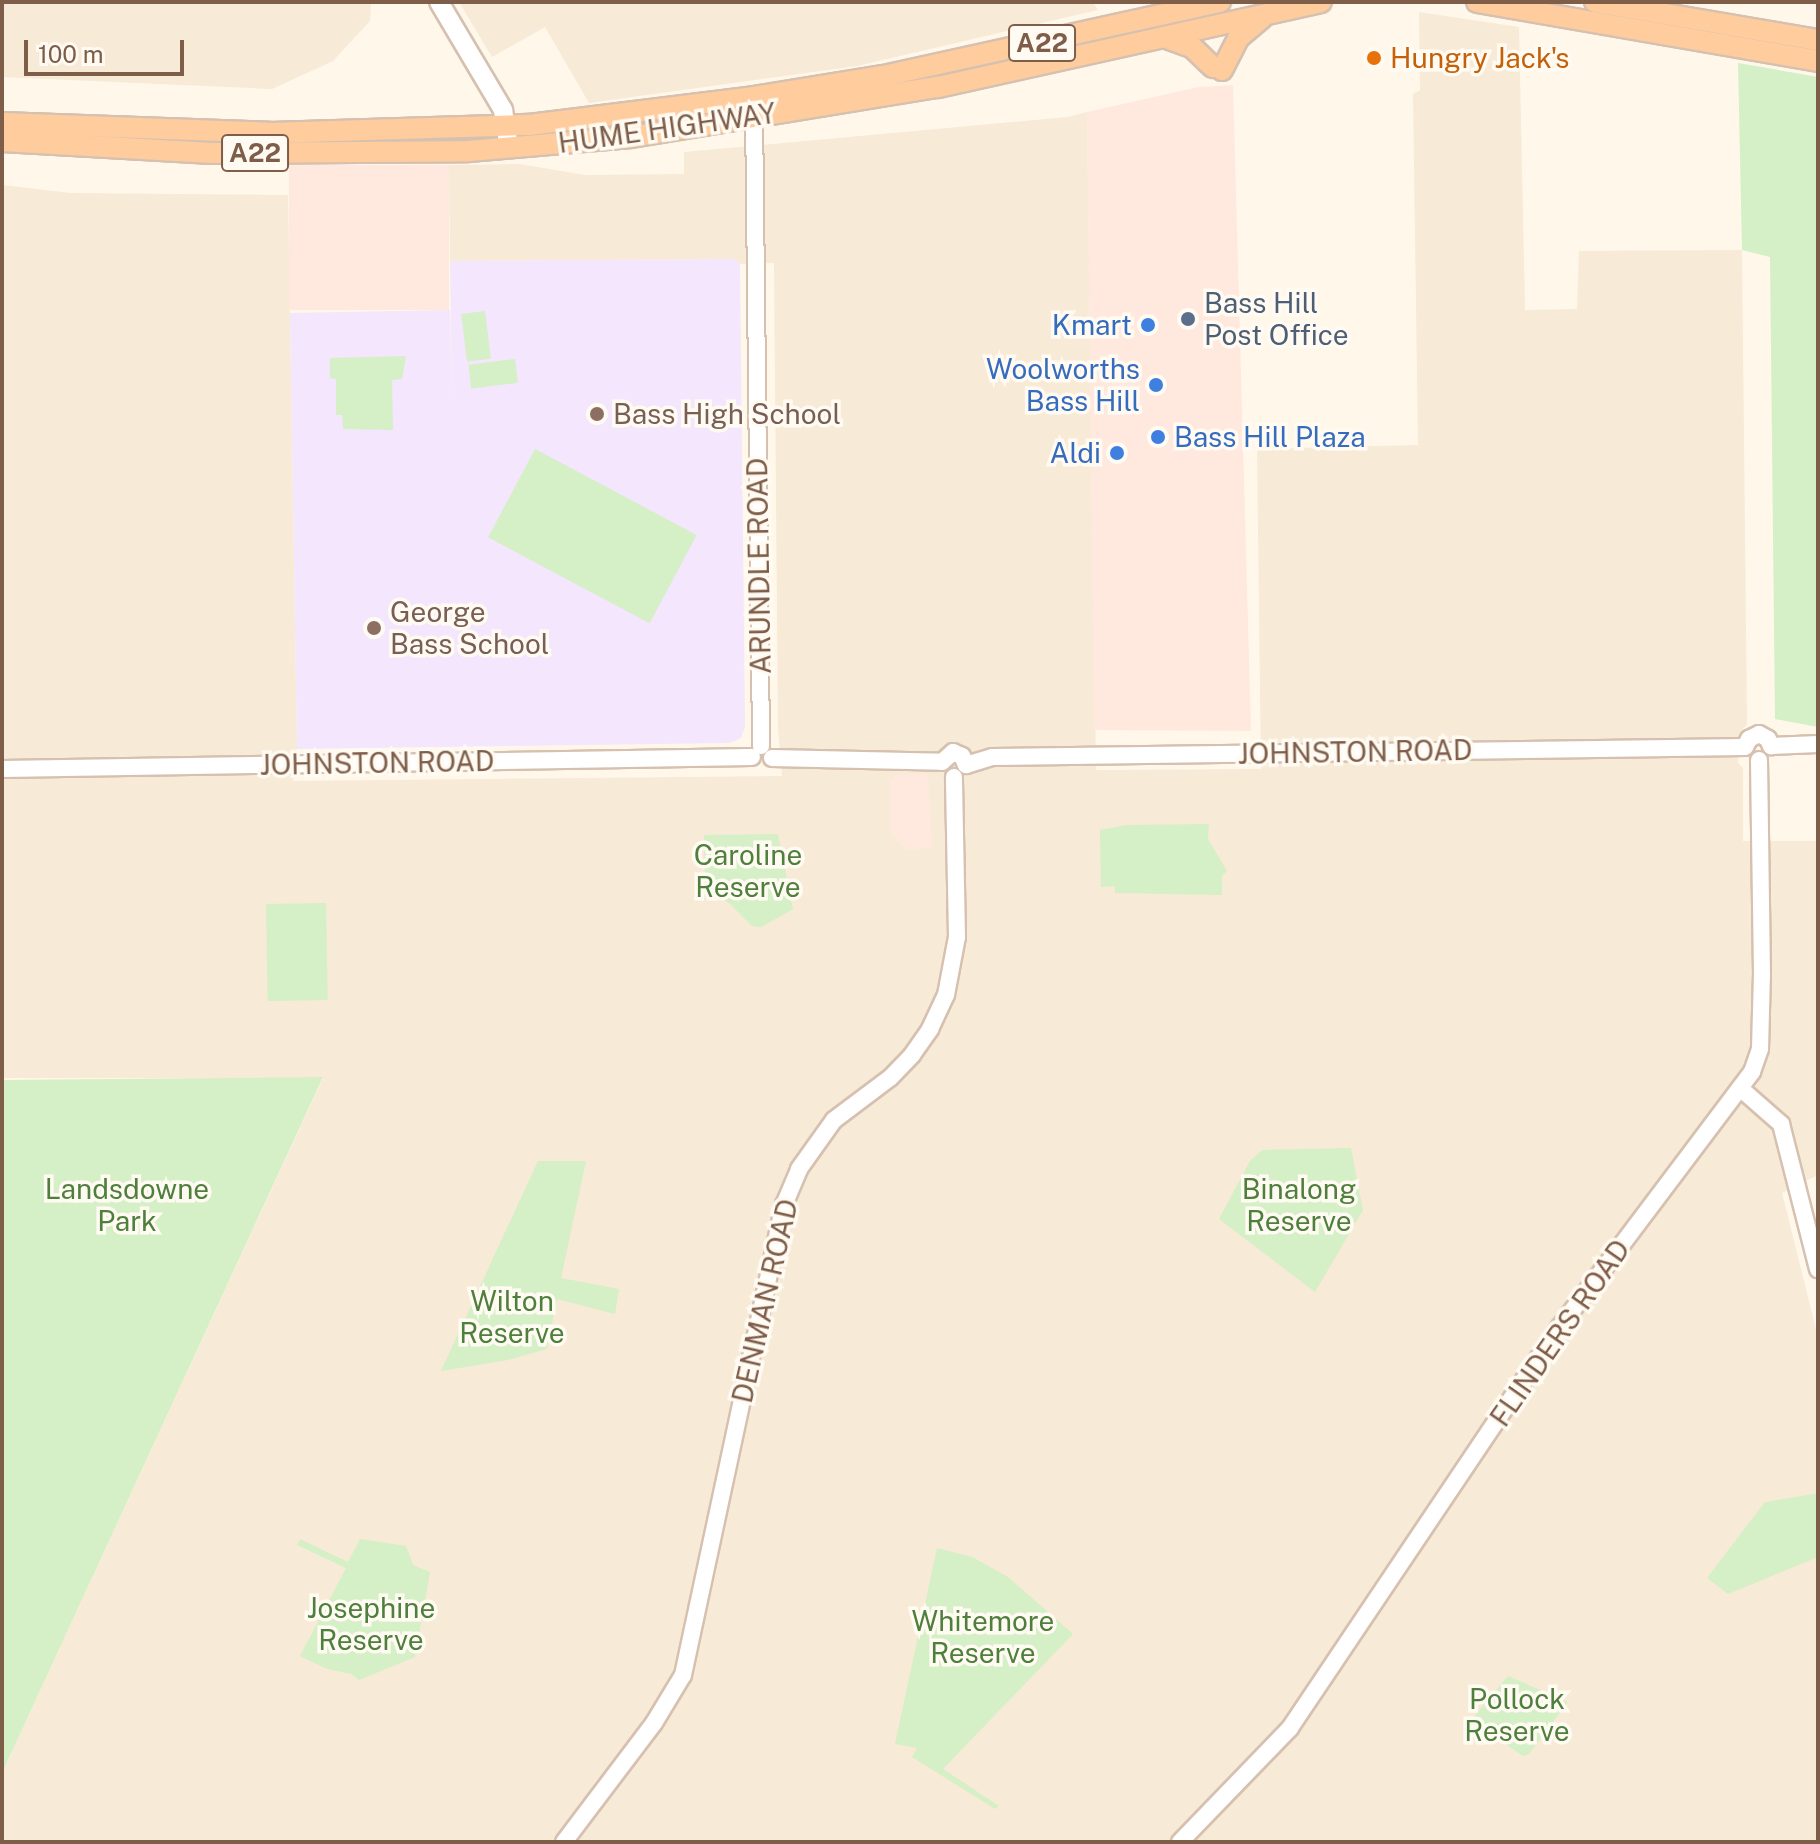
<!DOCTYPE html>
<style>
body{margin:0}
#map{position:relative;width:1820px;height:1844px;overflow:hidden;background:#fff7ea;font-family:"Public Sans",sans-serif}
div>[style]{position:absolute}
.residential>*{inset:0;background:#f7ead7}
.commercial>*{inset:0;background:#ffe9de;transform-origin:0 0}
.education>*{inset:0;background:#f4e6fc}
.green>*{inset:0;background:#d5efc6;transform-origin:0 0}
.roads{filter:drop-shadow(2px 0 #d6c1b0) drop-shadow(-2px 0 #d6c1b0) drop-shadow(0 2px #d6c1b0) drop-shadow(0 -2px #d6c1b0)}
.tertiary>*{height:16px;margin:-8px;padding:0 8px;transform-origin:8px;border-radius:8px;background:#fff}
.secondary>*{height:18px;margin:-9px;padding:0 9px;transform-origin:9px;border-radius:9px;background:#fff}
.trunk>*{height:20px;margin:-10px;padding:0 10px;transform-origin:10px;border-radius:10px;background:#ffcc9e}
.dots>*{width:22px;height:22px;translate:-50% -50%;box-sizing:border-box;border:4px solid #fffbf3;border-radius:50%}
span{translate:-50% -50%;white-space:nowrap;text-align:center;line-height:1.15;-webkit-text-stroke:7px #fffbf3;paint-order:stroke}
.shield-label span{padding:2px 6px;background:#fffbf3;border:2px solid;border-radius:6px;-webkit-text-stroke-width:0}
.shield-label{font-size:26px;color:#7e5d49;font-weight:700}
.food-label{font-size:28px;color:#c56008}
.left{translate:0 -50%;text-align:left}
.street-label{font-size:28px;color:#7e5d49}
.service-label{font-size:28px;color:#4e5e75}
.shop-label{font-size:28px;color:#366cbe}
.right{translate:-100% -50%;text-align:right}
.education-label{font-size:28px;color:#785e54}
.park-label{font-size:28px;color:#4e7f3c}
.frame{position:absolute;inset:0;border:4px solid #7e5d49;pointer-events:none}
.scale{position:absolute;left:24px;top:40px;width:160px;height:36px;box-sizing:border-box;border:4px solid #7e5d49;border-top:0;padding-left:10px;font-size:24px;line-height:28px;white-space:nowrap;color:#7e5d49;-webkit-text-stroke:6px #fffbf3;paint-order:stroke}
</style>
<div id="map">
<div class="residential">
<i style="clip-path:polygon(2px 2px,371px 2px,370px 21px,333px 61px,272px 89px,2px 77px)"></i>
<i style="clip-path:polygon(459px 2px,1093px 2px,1098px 10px,857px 66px,589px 103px,545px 27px,492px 57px)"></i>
<i style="clip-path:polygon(1419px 12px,1519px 27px,1525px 310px,1577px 309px,1579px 251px,1742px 250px,1747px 724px,1741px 731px,1738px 763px,1743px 768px,1743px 841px,1818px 841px,1818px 1175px,1782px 1193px,1818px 1337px,1818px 1493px,1765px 1502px,1808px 1559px,1818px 1557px,1818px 1842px,2px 1842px,2px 1773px,323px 1078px,2px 1078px,2px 185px,71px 193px,288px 195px,297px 749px,293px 781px,782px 776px,778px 728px,774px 263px,740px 264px,734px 259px,450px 261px,449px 165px,519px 164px,585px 175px,684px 174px,684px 152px,1068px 117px,1087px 112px,1096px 770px,1261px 769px,1257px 449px,1418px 445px,1413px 94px,1420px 90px)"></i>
</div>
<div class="commercial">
<i style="clip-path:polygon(1233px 85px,1251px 731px,1094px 730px,1087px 112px,1199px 87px)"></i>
<i style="left:449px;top:165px;width:145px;height:160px;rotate:90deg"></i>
<i style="clip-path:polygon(928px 774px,932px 848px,908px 850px,897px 842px,890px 830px,890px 780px,896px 775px)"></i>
</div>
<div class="education">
<i style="clip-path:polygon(734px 259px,740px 264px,745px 727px,741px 738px,730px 743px,297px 749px,290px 313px,450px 310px,452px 410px,450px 261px)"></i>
</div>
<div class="green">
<i style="clip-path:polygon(1738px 63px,1818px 77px,1818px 727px,1775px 719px,1770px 257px,1742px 250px)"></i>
<i style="left:485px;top:311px;width:48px;height:24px;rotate:83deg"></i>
<i style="clip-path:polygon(406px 356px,402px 379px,392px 380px,393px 430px,343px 429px,342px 415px,336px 415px,336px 379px,330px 378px,330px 358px)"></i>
<i style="left:515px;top:359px;width:24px;height:47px;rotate:83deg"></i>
<i style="left:535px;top:449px;width:183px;height:100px;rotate:28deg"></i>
<i style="clip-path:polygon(1209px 824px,1208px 839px,1227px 871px,1222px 876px,1222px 895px,1115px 893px,1115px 886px,1101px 887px,1100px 830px,1127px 825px)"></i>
<i style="clip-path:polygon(778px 834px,793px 909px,761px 927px,752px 926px,729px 903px,705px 888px,704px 835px)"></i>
<i style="left:326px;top:903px;width:97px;height:60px;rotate:89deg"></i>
<i style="clip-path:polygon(323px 1077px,2px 1773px,2px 1080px)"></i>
<i style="clip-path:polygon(1351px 1148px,1363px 1210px,1315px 1292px,1219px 1219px,1250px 1161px,1262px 1150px)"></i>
<i style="clip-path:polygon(538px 1161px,586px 1161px,561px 1278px,619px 1289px,615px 1314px,557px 1299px,547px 1349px,508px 1360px,441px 1371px)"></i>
<i style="clip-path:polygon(1818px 1493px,1818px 1557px,1728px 1594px,1707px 1578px,1765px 1502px)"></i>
<i style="clip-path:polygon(300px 1539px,348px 1562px,360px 1539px,406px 1546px,413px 1565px,430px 1572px,415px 1657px,359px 1680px,351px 1674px,327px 1669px,300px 1656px,346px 1568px,297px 1545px)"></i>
<i style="clip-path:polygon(937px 1548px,972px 1557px,1008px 1577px,1073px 1634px,943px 1769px,999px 1806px,995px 1809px,912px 1757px,917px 1748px,895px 1744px)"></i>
<i style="clip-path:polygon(1508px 1676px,1568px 1702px,1529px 1754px,1523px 1756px,1471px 1720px)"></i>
</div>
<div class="roads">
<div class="tertiary">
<i style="left:754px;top:108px;width:638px;rotate:89.37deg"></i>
<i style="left:1771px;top:746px;width:47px;rotate:-2.4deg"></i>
<i style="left:1745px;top:747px;width:9px;rotate:-63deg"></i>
<i style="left:1749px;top:739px;width:11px;rotate:-27deg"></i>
<i style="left:1759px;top:734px;width:10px;rotate:29deg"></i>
<i style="left:1768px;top:739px;width:8px;rotate:67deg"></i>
<i style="left:772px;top:758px;width:170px;rotate:1.3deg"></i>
<i style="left:942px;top:762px;width:15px;rotate:-42deg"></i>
<i style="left:953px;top:752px;width:10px;rotate:24deg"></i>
<i style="left:962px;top:756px;width:10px;rotate:66deg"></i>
<i style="left:966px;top:765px;width:27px;rotate:-17deg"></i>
<i style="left:992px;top:757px;width:753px;rotate:-0.76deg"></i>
<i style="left:2px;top:769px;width:750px;rotate:-0.92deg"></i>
<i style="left:1740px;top:1088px;width:55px;rotate:41.3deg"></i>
<i style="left:1781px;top:1124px;width:150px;rotate:75.7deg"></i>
<i style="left:564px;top:1842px;width:149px;rotate:-52.9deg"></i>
<i style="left:654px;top:1723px;width:56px;rotate:-58.9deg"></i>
<i style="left:683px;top:1675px;width:481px;rotate:-77.9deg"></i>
<i style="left:784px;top:1205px;width:39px;rotate:-67deg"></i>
<i style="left:799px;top:1169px;width:60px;rotate:-54.5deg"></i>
<i style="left:834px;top:1120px;width:70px;rotate:-36.9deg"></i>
<i style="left:890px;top:1078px;width:32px;rotate:-46deg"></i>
<i style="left:912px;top:1055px;width:32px;rotate:-55deg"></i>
<i style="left:930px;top:1029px;width:38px;rotate:-65deg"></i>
<i style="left:946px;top:995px;width:59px;rotate:-79.3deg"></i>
<i style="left:957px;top:937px;width:160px;rotate:-91.1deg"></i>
<i style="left:1180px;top:1842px;width:158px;rotate:-46deg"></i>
<i style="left:1290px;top:1728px;width:482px;rotate:-56.1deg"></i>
<i style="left:1559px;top:1328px;width:321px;rotate:-53deg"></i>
<i style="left:1752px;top:1072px;width:24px;rotate:-71deg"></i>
<i style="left:1760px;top:1049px;width:74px;rotate:-88.5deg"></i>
<i style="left:1762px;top:975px;width:215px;rotate:-90.8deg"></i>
</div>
<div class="secondary">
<i style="left:439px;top:2px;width:126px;rotate:59.3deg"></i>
<i style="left:503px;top:110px;width:38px;rotate:81deg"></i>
</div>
<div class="trunk">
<i style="left:1477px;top:2px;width:346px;rotate:9.8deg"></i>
<i style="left:1595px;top:2px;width:226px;rotate:9.7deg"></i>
<i style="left:1164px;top:37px;width:30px;rotate:20deg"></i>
<i style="left:1192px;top:47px;width:29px;rotate:44deg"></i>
<i style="left:1222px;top:70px;width:36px;rotate:-63deg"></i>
<i style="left:1238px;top:38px;width:31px;rotate:-40deg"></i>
<i style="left:2px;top:123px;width:268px;rotate:2.1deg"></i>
<i style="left:270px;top:133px;width:259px;rotate:-1.8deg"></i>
<i style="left:529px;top:125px;width:226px;rotate:-7.1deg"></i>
<i style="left:753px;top:97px;width:132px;rotate:-9.2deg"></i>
<i style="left:883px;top:76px;width:345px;rotate:-12.4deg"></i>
<i style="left:2px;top:141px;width:210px;rotate:3.3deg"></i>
<i style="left:212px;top:153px;width:257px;rotate:-0.4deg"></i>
<i style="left:469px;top:151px;width:163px;rotate:-4.9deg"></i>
<i style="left:631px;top:137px;width:311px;rotate:-9.3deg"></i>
<i style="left:938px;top:87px;width:392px;rotate:-12.5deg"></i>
</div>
</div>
<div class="dots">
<i style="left:1374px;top:58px;background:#e8710a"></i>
<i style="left:1188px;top:319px;background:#5c6f8a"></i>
<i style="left:1148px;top:325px;background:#3f7fe0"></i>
<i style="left:1156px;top:385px;background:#3f7fe0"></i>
<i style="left:597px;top:414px;background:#8d6e63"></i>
<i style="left:1158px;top:437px;background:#3f7fe0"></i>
<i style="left:1117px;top:453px;background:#3f7fe0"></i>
<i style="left:374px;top:628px;background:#8d6e63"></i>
</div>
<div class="shield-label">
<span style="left:1042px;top:43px">A22</span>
<span style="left:255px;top:153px">A22</span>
</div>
<div class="food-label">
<span class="left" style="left:1390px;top:58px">Hungry Jack's</span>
</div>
<div class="street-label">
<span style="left:667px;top:128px;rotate:-8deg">HUME HIGHWAY</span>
<span style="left:759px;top:566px;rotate:-91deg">ARUNDLE ROAD</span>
<span style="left:1355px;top:752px;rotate:-1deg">JOHNSTON ROAD</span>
<span style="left:377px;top:763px;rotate:-1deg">JOHNSTON ROAD</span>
<span style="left:765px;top:1301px;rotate:-77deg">DENMAN ROAD</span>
<span style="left:1560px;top:1333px;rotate:-55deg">FLINDERS ROAD</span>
</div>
<div class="service-label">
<span class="left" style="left:1204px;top:319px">Bass Hill<br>Post Office</span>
</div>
<div class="shop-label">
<span class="right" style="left:1132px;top:325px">Kmart</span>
<span class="right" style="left:1140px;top:385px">Woolworths<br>Bass Hill</span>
<span class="left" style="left:1174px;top:437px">Bass Hill Plaza</span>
<span class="right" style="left:1101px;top:453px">Aldi</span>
</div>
<div class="education-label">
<span class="left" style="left:613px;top:414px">Bass High School</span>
<span class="left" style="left:390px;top:628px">George<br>Bass School</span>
</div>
<div class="park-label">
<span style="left:748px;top:871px">Caroline<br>Reserve</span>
<span style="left:127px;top:1205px">Landsdowne<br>Park</span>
<span style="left:1299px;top:1205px">Binalong<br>Reserve</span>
<span style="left:512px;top:1317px">Wilton<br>Reserve</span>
<span style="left:371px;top:1624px">Josephine<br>Reserve</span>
<span style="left:983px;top:1637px">Whitemore<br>Reserve</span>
<span style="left:1517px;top:1715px">Pollock<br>Reserve</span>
</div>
<div class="frame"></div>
<div class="scale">100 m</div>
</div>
